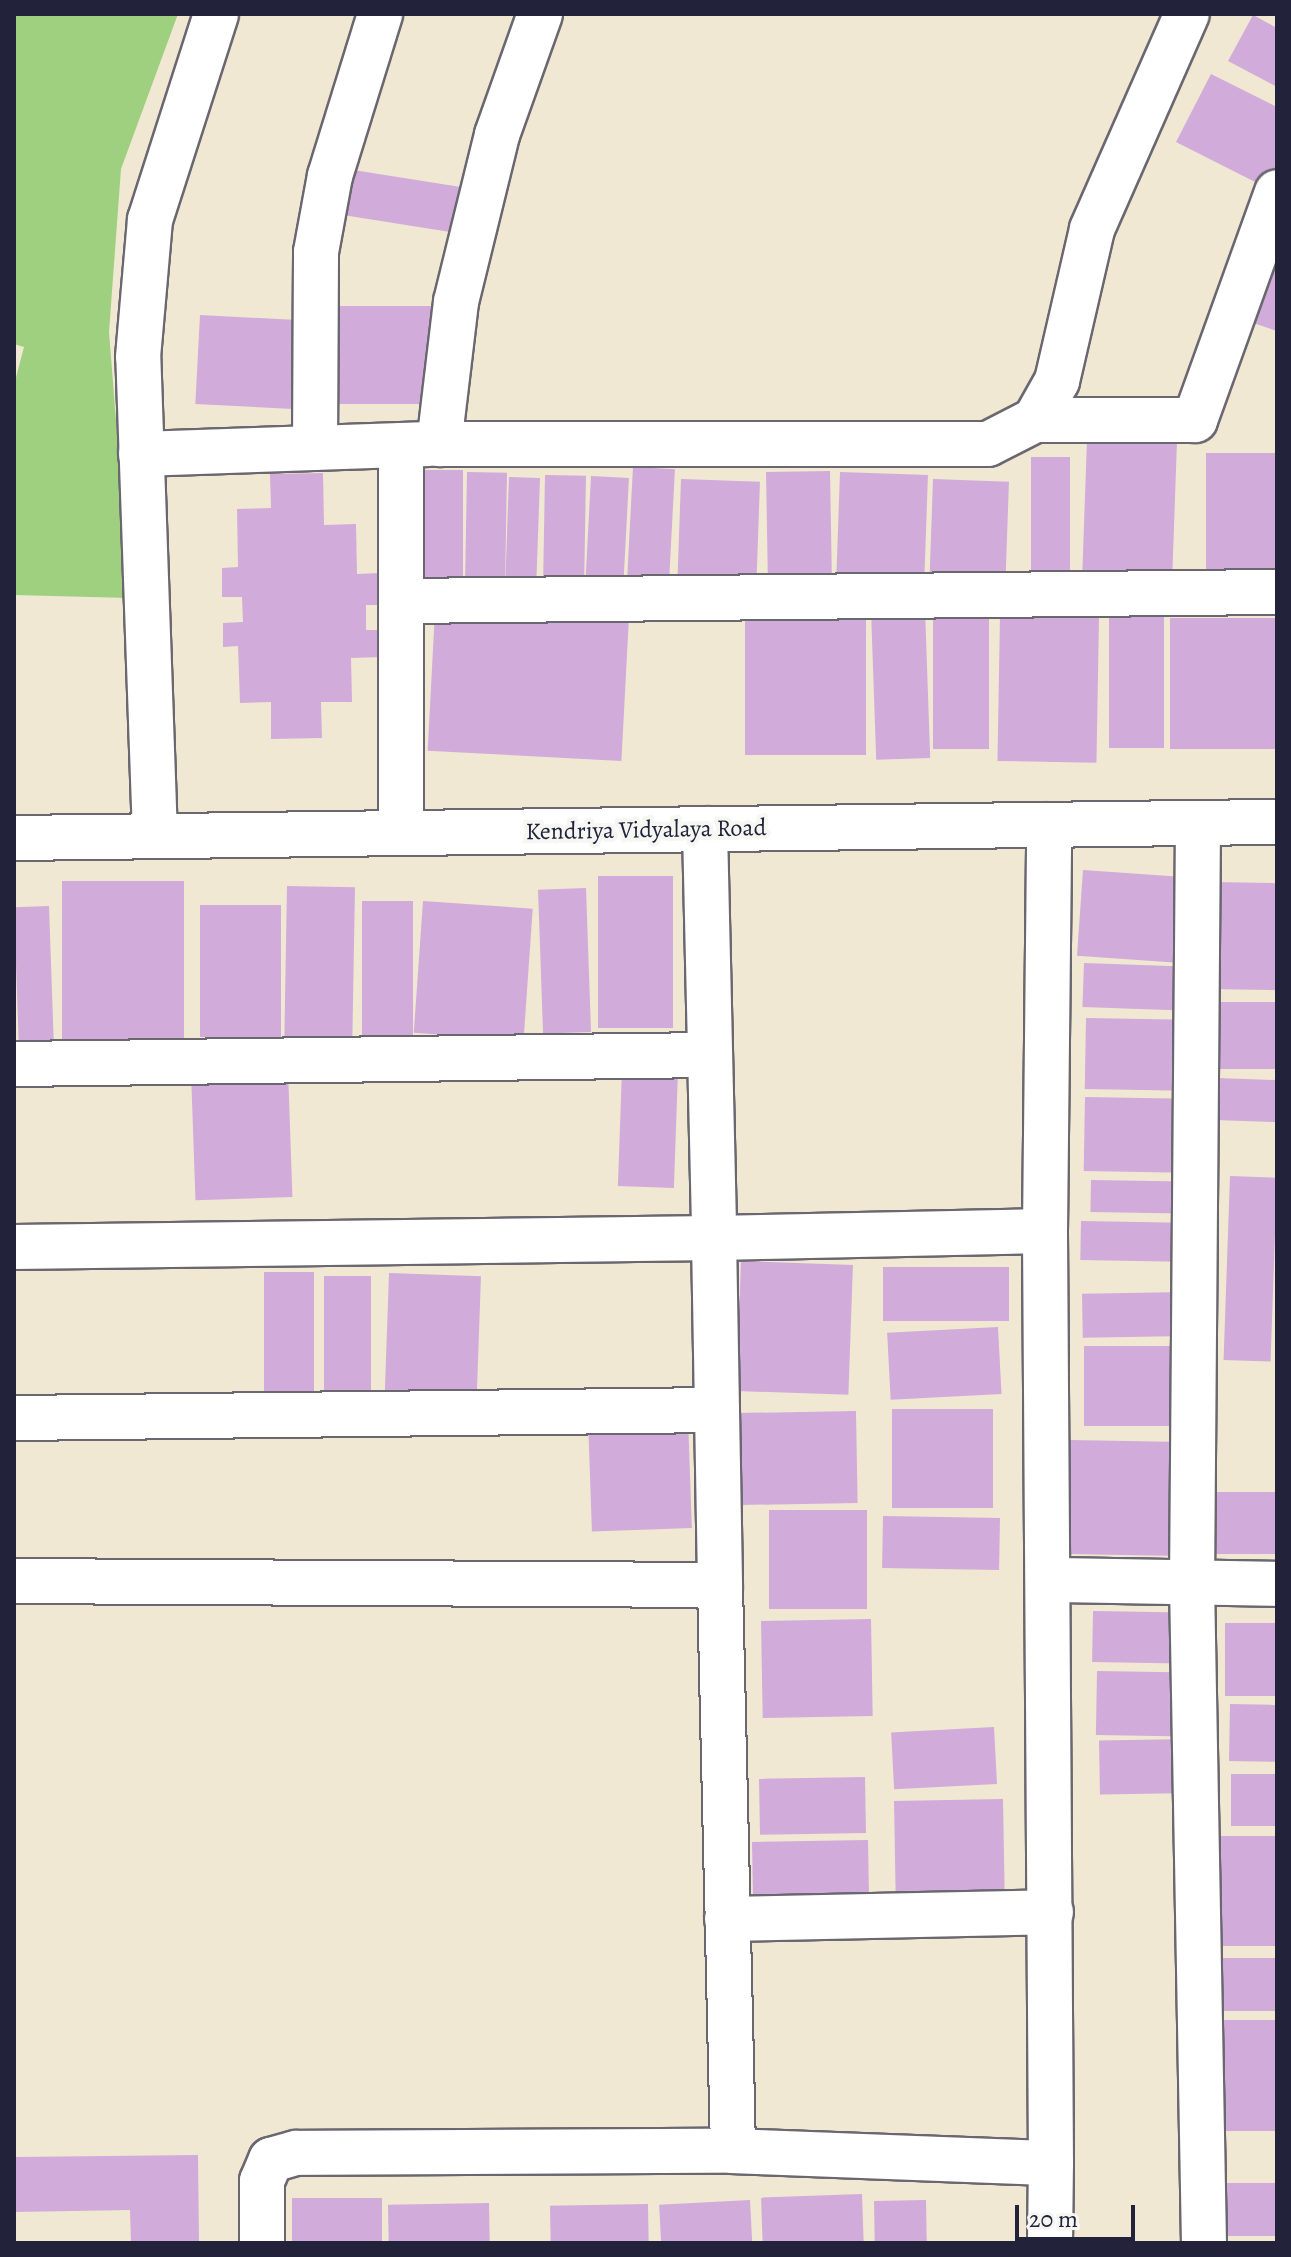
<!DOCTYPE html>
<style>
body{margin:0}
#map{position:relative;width:1291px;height:2257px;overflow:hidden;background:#f0e8d2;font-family:Alegreya,serif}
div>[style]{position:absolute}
.green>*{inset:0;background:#9ed080}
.building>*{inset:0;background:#d1abd9;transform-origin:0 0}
.roads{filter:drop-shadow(2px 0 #6a6770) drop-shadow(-2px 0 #6a6770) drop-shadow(0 2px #6a6770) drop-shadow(0 -2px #6a6770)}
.minor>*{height:44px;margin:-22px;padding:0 22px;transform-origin:22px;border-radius:22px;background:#fff}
span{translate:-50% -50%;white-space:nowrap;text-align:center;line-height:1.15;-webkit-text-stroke:8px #f6f6f2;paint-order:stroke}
.street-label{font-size:24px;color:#22223b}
.frame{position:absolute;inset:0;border:16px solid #22223b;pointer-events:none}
.scale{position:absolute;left:1015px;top:2205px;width:120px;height:36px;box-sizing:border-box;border:4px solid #22223b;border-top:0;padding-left:10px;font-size:24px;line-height:28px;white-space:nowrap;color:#22223b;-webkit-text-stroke:6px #f6f6f2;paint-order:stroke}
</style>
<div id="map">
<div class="green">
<i style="clip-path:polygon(14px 14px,178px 14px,121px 169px,109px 332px,130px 598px,14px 595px,14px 385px,24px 347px,14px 344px)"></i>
</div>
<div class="building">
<i style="clip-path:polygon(1253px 15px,1277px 28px,1277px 87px,1228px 61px)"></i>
<i style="clip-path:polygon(1211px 74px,1277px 107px,1277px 174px,1269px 189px,1176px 142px)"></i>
<i style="left:347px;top:169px;width:123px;height:46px;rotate:9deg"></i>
<i style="clip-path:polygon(1267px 268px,1277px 271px,1277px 331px,1250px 322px)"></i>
<i style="left:330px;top:306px;width:108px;height:98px"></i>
<i style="left:200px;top:315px;width:107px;height:89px;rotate:3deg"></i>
<i style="left:1087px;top:439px;width:90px;height:143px;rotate:2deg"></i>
<i style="left:1206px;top:453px;width:71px;height:121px"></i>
<i style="left:1031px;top:457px;width:39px;height:120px"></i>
<i style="left:633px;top:467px;width:42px;height:125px;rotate:3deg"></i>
<i style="left:423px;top:470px;width:40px;height:119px"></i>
<i style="left:830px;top:471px;width:111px;height:64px;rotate:89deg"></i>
<i style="left:467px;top:472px;width:40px;height:118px;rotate:1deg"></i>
<i style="left:840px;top:472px;width:88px;height:115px;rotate:2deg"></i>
<i style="clip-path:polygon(323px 473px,324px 525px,356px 524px,357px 574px,381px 573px,381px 605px,366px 605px,366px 630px,382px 630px,382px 657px,351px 658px,352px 702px,321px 702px,322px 738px,271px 739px,271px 702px,240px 703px,238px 646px,223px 647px,223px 623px,243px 622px,242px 597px,222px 597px,222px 568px,238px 567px,237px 509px,271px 508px,270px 474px)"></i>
<i style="left:545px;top:475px;width:41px;height:111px;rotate:1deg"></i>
<i style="left:591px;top:476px;width:38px;height:112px;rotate:3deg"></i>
<i style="left:509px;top:477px;width:31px;height:104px;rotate:2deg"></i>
<i style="left:681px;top:479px;width:79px;height:108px;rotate:2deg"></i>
<i style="left:933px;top:479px;width:76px;height:100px;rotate:2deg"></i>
<i style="left:1109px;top:602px;width:55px;height:146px"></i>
<i style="left:866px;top:608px;width:147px;height:121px;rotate:90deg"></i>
<i style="left:925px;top:609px;width:149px;height:54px;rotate:88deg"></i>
<i style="left:435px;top:611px;width:194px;height:140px;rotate:3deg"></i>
<i style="left:933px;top:612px;width:56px;height:137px"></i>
<i style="left:1000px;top:616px;width:99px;height:145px;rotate:1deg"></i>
<i style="left:1277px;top:618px;width:131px;height:107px;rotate:90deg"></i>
<i style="left:1083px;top:870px;width:97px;height:86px;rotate:4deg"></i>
<i style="left:673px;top:876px;width:152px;height:75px;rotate:90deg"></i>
<i style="left:62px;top:881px;width:122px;height:169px"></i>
<i style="left:1211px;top:882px;width:66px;height:107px;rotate:1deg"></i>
<i style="left:287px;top:886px;width:68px;height:164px;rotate:1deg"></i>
<i style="left:586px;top:888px;width:144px;height:48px;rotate:88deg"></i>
<i style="left:362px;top:901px;width:51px;height:135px"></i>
<i style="left:423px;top:901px;width:110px;height:132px;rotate:4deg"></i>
<i style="left:200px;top:905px;width:81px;height:132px"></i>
<i style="left:49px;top:906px;width:139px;height:35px;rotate:88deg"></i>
<i style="left:1084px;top:963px;width:93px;height:44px;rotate:2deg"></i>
<i style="left:1217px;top:1002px;width:60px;height:67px"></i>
<i style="left:1086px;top:1018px;width:101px;height:71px;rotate:1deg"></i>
<i style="left:622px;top:1069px;width:56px;height:117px;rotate:2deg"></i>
<i style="left:288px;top:1070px;width:127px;height:97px;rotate:88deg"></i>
<i style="left:1217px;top:1078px;width:60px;height:42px;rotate:2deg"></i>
<i style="left:1085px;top:1097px;width:101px;height:74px;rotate:1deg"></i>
<i style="left:1230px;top:1176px;width:47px;height:184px;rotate:2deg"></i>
<i style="left:1091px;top:1180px;width:91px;height:32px;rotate:1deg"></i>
<i style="left:1081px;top:1221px;width:100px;height:39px;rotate:1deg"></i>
<i style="left:741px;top:1261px;width:112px;height:130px;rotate:2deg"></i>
<i style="left:883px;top:1267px;width:126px;height:54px"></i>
<i style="left:264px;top:1272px;width:50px;height:133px"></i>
<i style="left:389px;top:1273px;width:92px;height:125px;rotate:2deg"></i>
<i style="left:371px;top:1276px;width:127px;height:47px;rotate:90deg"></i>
<i style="left:1186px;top:1292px;width:44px;height:104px;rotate:89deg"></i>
<i style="left:998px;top:1327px;width:67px;height:111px;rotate:87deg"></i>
<i style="left:1084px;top:1346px;width:100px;height:80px"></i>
<i style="left:892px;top:1409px;width:101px;height:99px"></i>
<i style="left:856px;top:1411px;width:92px;height:119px;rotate:89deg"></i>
<i style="left:688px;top:1417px;width:111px;height:100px;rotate:88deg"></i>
<i style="left:1070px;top:1440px;width:113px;height:114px;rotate:1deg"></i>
<i style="left:1277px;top:1492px;width:62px;height:68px;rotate:90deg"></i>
<i style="left:769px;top:1510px;width:98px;height:99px"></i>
<i style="left:883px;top:1516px;width:117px;height:52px;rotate:1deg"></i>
<i style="left:1093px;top:1611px;width:88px;height:51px;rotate:1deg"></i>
<i style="left:871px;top:1619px;width:97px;height:110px;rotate:89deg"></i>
<i style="left:1277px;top:1623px;width:73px;height:52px;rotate:90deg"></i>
<i style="left:1097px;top:1671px;width:91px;height:64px;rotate:1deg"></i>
<i style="left:1230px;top:1704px;width:47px;height:57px;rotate:1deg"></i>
<i style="left:994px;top:1727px;width:57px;height:103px;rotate:87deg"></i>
<i style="left:1191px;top:1739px;width:54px;height:92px;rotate:89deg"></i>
<i style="left:1277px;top:1774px;width:52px;height:46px;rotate:90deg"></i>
<i style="left:865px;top:1777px;width:56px;height:106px;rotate:89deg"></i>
<i style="left:1003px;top:1799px;width:101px;height:109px;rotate:89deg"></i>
<i style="left:1277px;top:1836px;width:110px;height:78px;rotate:90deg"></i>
<i style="left:868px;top:1840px;width:69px;height:116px;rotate:89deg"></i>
<i style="left:1277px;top:1958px;width:53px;height:68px;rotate:90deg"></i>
<i style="left:1277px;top:2020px;width:111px;height:56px;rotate:90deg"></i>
<i style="clip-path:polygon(198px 2155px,199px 2243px,131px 2243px,130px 2210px,14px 2212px,14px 2157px)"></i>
<i style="left:1277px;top:2183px;width:53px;height:57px;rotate:90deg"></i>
<i style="left:862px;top:2194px;width:49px;height:101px;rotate:88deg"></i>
<i style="left:292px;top:2198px;width:90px;height:45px"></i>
<i style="left:750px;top:2200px;width:43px;height:91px;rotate:87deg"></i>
<i style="left:926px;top:2200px;width:43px;height:52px;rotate:89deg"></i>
<i style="left:489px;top:2203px;width:40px;height:101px;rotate:89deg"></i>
<i style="left:648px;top:2204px;width:39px;height:98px;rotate:89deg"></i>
<i style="clip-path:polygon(1090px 2238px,1137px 2241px,1137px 2243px,1090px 2243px)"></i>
</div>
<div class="roads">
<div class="minor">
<i style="left:540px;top:14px;width:128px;rotate:109.6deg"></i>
<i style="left:497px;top:135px;width:172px;rotate:103.8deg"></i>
<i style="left:456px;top:302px;width:143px;rotate:96.8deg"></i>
<i style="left:439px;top:444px;width:549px"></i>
<i style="left:988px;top:444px;width:53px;rotate:-27.1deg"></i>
<i style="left:1035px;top:420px;width:45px;rotate:-60.6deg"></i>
<i style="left:1057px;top:381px;width:156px;rotate:-77deg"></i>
<i style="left:1092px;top:229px;width:235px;rotate:-66.2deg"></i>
<i style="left:1035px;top:420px;width:160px"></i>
<i style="left:1195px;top:420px;width:242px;rotate:-70.2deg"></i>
<i style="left:315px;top:448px;width:196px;rotate:-89.7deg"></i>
<i style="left:316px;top:252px;width:77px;rotate:-79.6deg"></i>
<i style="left:330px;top:176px;width:170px;rotate:-72.8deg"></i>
<i style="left:141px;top:454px;width:288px;rotate:-2deg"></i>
<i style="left:401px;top:601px;width:876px;rotate:-0.59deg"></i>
<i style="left:1198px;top:823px;width:760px;rotate:90.45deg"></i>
<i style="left:1192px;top:1583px;width:660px;rotate:88.96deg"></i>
<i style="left:705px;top:829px;width:409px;rotate:88.7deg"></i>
<i style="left:714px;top:1238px;width:331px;rotate:-1.2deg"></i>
<i style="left:1045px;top:1231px;width:406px;rotate:-89.4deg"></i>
<i style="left:401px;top:833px;width:388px;rotate:-90deg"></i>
<i style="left:155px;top:836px;width:479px;rotate:-92deg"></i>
<i style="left:138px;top:357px;width:138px;rotate:-85deg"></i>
<i style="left:150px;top:220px;width:216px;rotate:-72.2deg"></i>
<i style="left:14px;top:838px;width:1263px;rotate:-0.73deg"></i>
<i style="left:14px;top:1064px;width:696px;rotate:-0.74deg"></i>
<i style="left:14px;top:1247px;width:700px;rotate:-0.74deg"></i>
<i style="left:714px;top:1238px;width:347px;rotate:89deg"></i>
<i style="left:720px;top:1585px;width:706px;rotate:-179.68deg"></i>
<i style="left:14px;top:1418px;width:703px;rotate:-0.65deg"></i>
<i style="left:1051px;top:1580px;width:226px;rotate:1deg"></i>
<i style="left:720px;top:1585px;width:566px;rotate:88.68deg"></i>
<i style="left:733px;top:2151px;width:318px;rotate:2.2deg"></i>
<i style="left:1051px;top:2163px;width:932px;rotate:-90.37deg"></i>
<i style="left:727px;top:1919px;width:324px;rotate:-1.2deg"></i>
<i style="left:262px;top:2243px;width:62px;rotate:-90deg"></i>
<i style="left:262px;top:2181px;width:23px;rotate:-67deg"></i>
<i style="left:271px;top:2160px;width:26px;rotate:-16deg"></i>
<i style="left:296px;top:2153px;width:437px;rotate:-0.3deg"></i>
<i style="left:1050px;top:2243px;width:80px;rotate:-89.3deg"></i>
</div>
</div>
<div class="street-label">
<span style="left:646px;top:830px;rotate:-1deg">Kendriya Vidyalaya Road</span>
</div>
<div class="frame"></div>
<div class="scale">20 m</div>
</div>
